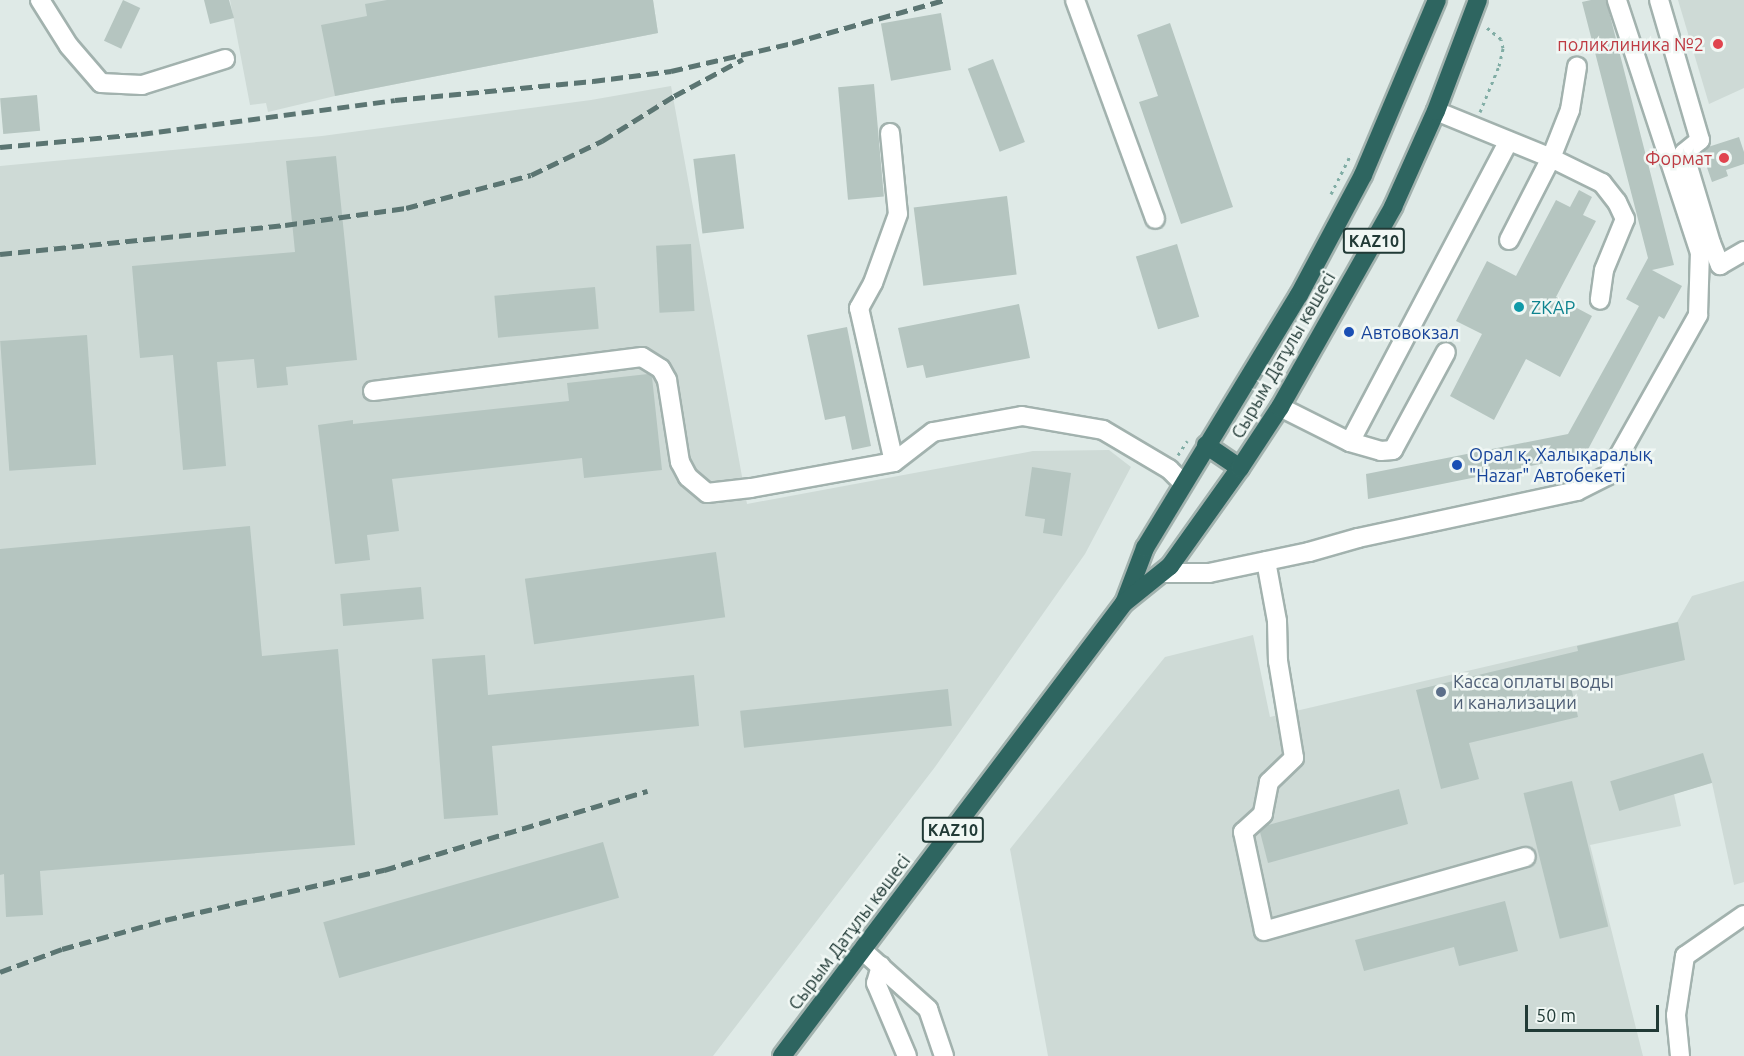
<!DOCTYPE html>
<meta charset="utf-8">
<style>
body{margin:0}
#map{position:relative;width:1744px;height:1056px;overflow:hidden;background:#dfeae7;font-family:Ubuntu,sans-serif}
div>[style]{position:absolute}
.built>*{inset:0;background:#cedad6}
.building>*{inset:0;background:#b5c5c0;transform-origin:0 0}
.path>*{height:3px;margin-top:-1.5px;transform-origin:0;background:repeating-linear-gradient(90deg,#81ada5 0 3px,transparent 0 7.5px)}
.roads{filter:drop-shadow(2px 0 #a2b2ae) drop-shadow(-2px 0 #a2b2ae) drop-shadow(0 2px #a2b2ae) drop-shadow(0 -2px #a2b2ae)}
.minor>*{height:18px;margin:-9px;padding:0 9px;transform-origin:9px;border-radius:9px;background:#fff}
.highway>*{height:18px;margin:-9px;padding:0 9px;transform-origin:9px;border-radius:9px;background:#2e6560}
.rail>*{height:4.5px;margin-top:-2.25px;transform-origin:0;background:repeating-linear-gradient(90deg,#5b7572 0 12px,transparent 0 18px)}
.dots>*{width:16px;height:16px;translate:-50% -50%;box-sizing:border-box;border:3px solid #f0f7f4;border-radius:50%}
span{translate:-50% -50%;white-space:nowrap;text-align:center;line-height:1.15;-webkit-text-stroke:5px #f0f7f4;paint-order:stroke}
.shield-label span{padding:2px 4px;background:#f0f7f4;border:2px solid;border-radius:4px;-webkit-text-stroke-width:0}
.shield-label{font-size:16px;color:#213a36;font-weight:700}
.health-label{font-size:18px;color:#be3a42}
.right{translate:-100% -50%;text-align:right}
.culture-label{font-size:18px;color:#0d838f}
.left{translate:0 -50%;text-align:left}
.transit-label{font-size:18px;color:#164399}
.street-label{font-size:18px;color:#213a36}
.service-label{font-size:18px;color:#4e5e75}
.scale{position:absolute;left:1525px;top:1005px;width:134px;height:27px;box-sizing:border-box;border:3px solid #213a36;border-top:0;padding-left:8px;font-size:18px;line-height:21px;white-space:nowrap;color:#213a36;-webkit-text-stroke:4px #f0f7f4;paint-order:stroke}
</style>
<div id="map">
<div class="built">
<i style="clip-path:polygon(230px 0,653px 0,658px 33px,335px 96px,268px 112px,266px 103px,250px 105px)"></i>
<i style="clip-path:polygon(1678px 0,1744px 0,1744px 88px,1709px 104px)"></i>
<i style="clip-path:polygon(671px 86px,747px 504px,1033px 451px,1109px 450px,1131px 467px,1085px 554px,935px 767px,713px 1056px,0 1056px,0 166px,322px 136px,591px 100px)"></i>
<i style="clip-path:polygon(1744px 581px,1744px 882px,1734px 885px,1712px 783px,1674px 794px,1681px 826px,1590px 845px,1643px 1056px,1048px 1056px,1010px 849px,1165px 657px,1253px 635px,1270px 717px,1677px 622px,1692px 596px)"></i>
</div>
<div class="building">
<i style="left:123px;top:0;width:19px;height:45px;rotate:25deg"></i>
<i style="clip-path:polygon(204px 0,229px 0,234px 18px,210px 24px)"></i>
<i style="clip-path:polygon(387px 0,653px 0,658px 33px,335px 96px,321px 25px,367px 16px,365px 4px)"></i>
<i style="clip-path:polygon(1591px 0,1606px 0,1674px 265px,1652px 270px,1682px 286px,1664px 319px,1659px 316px,1585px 455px,1368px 499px,1366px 474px,1568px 434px,1639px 306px,1626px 299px,1648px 258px,1582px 2px)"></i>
<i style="left:941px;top:13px;width:58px;height:61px;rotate:80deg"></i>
<i style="clip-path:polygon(1170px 23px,1233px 207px,1181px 224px,1139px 102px,1158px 96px,1137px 35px)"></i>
<i style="left:993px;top:59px;width:89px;height:27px;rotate:69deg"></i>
<i style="left:874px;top:84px;width:113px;height:36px;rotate:85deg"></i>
<i style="left:37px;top:95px;width:36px;height:37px;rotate:85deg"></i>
<i style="clip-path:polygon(1739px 137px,1744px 152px,1744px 164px,1726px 170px,1728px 176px,1712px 182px,1702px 153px,1708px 147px)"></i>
<i style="left:735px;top:154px;width:75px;height:42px;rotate:83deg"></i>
<i style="clip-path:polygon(336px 156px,357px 360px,286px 367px,288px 385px,257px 388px,254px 359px,217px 362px,226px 466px,183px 470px,173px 355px,140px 358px,132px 266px,295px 252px,286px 161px)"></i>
<i style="clip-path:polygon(1579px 190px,1592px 197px,1583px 215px,1596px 221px,1556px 297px,1592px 316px,1560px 377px,1526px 359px,1494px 420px,1450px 396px,1482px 334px,1456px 321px,1487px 261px,1516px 276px,1556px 200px,1570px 207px)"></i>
<i style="left:1007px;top:196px;width:79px;height:94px;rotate:83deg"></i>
<i style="left:691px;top:244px;width:67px;height:35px;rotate:87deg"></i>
<i style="left:1177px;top:244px;width:76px;height:43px;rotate:73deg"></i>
<i style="left:595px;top:287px;width:42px;height:101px;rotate:85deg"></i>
<i style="clip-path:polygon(1019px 304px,1030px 358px,926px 378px,923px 365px,907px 368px,898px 328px)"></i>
<i style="clip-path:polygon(847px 327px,871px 446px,852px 450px,845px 416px,825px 420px,807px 335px)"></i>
<i style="left:87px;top:335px;width:130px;height:87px;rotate:86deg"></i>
<i style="clip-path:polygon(648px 374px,652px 377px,662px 470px,584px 478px,582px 458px,392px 479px,399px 531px,367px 535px,370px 560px,335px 564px,318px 425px,353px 420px,353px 424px,569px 401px,567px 383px)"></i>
<i style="clip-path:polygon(1032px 467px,1071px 473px,1062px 536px,1043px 533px,1045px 519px,1025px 516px)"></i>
<i style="clip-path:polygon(250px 526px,262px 656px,338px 649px,355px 845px,40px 871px,43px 915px,6px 917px,4px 874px,0 875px,0 549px)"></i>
<i style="left:716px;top:552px;width:66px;height:193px;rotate:82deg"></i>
<i style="left:421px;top:587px;width:32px;height:81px;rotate:85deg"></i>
<i style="clip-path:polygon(1678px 622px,1685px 660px,1571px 687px,1578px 717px,1469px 743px,1479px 779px,1441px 789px,1416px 690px,1578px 651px,1577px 646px)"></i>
<i style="clip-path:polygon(485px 655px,488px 695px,694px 675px,699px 726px,492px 746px,498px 815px,444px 819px,432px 659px)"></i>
<i style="left:948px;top:689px;width:37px;height:209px;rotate:84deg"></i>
<i style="left:1703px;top:753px;width:31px;height:97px;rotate:73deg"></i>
<i style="left:1572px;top:781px;width:150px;height:50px;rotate:76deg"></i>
<i style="clip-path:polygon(1399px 789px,1408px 824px,1268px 863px,1260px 832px,1268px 825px)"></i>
<i style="left:603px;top:842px;width:58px;height:291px;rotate:74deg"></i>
<i style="clip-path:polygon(1505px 901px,1518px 951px,1459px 966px,1454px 947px,1364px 971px,1355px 940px)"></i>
</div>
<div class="path">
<i style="left:1480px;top:112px;width:50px;rotate:-67.6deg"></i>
<i style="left:1499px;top:66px;width:18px;rotate:-77deg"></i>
<i style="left:1503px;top:48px;width:9px;rotate:-103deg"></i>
<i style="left:1501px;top:39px;width:21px;rotate:-141deg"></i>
<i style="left:1331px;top:194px;width:45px;rotate:-63.4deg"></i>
<i style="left:1178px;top:455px;width:17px;rotate:-57deg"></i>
</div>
<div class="roads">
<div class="minor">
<i style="left:40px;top:0;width:54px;rotate:57.8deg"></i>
<i style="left:69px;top:46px;width:49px;rotate:49.1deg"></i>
<i style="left:101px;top:83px;width:41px;rotate:2.8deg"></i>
<i style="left:142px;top:85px;width:87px;rotate:-17.4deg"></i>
<i style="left:1075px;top:0;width:233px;rotate:69.9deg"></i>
<i style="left:1659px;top:0;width:146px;rotate:73.7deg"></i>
<i style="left:1700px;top:140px;width:21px;rotate:141deg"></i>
<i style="left:1684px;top:153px;width:94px;rotate:73.3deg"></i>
<i style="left:1711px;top:243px;width:24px;rotate:68deg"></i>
<i style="left:1720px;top:265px;width:28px;rotate:-30deg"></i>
<i style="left:1436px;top:111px;width:124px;rotate:22.2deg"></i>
<i style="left:1551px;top:158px;width:57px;rotate:26.1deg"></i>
<i style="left:1602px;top:183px;width:24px;rotate:52deg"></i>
<i style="left:1617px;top:202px;width:19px;rotate:65deg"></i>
<i style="left:1625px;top:219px;width:55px;rotate:112.4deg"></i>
<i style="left:1604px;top:270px;width:30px;rotate:98deg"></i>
<i style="left:890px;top:133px;width:81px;rotate:84.4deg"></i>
<i style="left:898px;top:214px;width:73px;rotate:109.9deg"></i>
<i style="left:873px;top:283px;width:29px;rotate:119deg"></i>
<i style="left:859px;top:308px;width:158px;rotate:77.2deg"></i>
<i style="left:1509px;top:240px;width:92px;rotate:-62.9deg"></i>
<i style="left:1551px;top:158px;width:52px;rotate:-68.4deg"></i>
<i style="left:1570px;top:110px;width:44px;rotate:-80.8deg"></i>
<i style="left:373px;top:391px;width:271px;rotate:-7.2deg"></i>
<i style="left:642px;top:357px;width:22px;rotate:32deg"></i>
<i style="left:661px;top:369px;width:13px;rotate:61deg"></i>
<i style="left:667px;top:380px;width:83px;rotate:81deg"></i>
<i style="left:680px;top:462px;width:17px;rotate:62deg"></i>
<i style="left:688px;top:477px;width:25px;rotate:40deg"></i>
<i style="left:707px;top:493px;width:44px;rotate:-6.5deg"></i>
<i style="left:751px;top:488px;width:145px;rotate:-10.3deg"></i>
<i style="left:894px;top:462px;width:49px;rotate:-37.6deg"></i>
<i style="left:933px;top:432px;width:90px;rotate:-10.2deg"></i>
<i style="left:1022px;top:416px;width:82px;rotate:9.8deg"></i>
<i style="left:1103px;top:430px;width:77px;rotate:30.6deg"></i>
<i style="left:1169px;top:469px;width:20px;rotate:45deg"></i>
<i style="left:1280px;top:407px;width:78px;rotate:26.6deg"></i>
<i style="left:1350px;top:442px;width:32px;rotate:16deg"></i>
<i style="left:1381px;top:451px;width:12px;rotate:-5deg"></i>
<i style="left:1393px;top:450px;width:111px;rotate:-61.6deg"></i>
<i style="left:1350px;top:442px;width:340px;rotate:-62.2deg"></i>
<i style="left:1266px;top:561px;width:61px;rotate:79.6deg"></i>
<i style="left:1277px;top:621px;width:40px;rotate:88.6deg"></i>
<i style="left:1278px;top:661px;width:98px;rotate:80.6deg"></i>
<i style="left:1294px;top:758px;width:35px;rotate:136deg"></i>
<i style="left:1269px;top:782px;width:33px;rotate:101deg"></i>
<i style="left:1263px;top:814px;width:27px;rotate:138deg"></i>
<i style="left:1243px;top:832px;width:101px;rotate:78deg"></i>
<i style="left:1264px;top:931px;width:272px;rotate:-15.8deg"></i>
<i style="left:1162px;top:573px;width:47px"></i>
<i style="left:1209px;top:573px;width:102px;rotate:-11.9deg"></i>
<i style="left:1309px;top:552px;width:51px;rotate:-15.9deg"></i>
<i style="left:1358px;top:538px;width:224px;rotate:-12.1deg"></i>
<i style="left:1577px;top:491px;width:35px;rotate:-27deg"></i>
<i style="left:1608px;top:475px;width:184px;rotate:-60.6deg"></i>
<i style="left:1698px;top:315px;width:62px;rotate:-88.2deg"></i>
<i style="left:1700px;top:253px;width:266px;rotate:-108.2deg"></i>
<i style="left:862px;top:950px;width:89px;rotate:41.8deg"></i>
<i style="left:928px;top:1009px;width:50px;rotate:71.2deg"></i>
<i style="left:881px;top:966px;width:18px;rotate:106deg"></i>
<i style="left:876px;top:983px;width:79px;rotate:67deg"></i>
<i style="left:1680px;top:1056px;width:41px;rotate:-95.6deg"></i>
<i style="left:1676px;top:1015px;width:60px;rotate:-81.3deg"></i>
<i style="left:1685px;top:956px;width:72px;rotate:-34.8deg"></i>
</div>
<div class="highway">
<i style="left:1206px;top:445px;width:41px;rotate:34.1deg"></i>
<i style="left:1125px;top:601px;width:57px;rotate:-69.3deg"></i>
<i style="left:1145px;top:548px;width:296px;rotate:-58.7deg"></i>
<i style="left:1299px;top:295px;width:136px;rotate:-61.9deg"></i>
<i style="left:1363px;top:175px;width:190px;rotate:-67.1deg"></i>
<i style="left:782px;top:1056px;width:568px;rotate:-52.95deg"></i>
<i style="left:1124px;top:603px;width:59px;rotate:-38.8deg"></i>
<i style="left:1170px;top:566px;width:120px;rotate:-54.5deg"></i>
<i style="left:1240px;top:468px;width:73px;rotate:-56.7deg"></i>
<i style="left:1280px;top:407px;width:230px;rotate:-60.5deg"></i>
<i style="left:1393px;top:207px;width:105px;rotate:-65.9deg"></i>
<i style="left:1436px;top:111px;width:119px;rotate:-69.3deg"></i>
</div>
</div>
<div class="rail">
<i style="left:0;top:147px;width:142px;rotate:-5.3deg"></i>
<i style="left:141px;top:134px;width:256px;rotate:-7.6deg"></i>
<i style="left:395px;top:100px;width:199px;rotate:-5.5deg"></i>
<i style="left:593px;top:81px;width:79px;rotate:-7.3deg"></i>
<i style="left:671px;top:71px;width:124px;rotate:-13deg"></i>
<i style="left:792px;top:43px;width:158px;rotate:-15.8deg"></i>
<i style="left:0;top:254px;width:286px;rotate:-5.8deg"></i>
<i style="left:285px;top:225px;width:122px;rotate:-8deg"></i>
<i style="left:406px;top:208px;width:129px;rotate:-14.8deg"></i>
<i style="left:531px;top:175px;width:79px;rotate:-25.6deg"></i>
<i style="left:602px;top:141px;width:85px;rotate:-32deg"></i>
<i style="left:674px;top:96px;width:78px;rotate:-28.2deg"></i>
<i style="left:0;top:972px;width:66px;rotate:-20.4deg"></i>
<i style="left:62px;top:949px;width:107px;rotate:-15.7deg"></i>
<i style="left:165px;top:920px;width:225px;rotate:-12.9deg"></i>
<i style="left:384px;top:870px;width:275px;rotate:-16.7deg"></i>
</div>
<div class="dots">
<i style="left:1718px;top:44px;background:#e0444e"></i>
<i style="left:1724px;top:158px;background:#e0444e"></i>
<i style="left:1519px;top:307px;background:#0f9aa8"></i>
<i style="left:1349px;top:332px;background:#1a4fb4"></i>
<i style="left:1457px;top:465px;background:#1a4fb4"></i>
<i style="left:1441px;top:692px;background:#5c6f8a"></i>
</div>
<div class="shield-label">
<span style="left:1374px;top:241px">KAZ10</span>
<span style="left:953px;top:830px">KAZ10</span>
</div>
<div class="health-label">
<span class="right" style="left:1704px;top:44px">поликлиника №2</span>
<span class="right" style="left:1712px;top:158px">Формат</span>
</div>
<div class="culture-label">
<span class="left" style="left:1531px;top:307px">ZKAP</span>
</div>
<div class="transit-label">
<span class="left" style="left:1361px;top:332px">Автовокзал</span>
<span class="left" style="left:1469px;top:465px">Орал қ. Халықаралық<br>"Hazar" Автобекеті</span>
</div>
<div class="street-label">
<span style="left:1283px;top:355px;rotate:-60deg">Сырым Датұлы көшесі</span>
<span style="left:849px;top:932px;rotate:-53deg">Сырым Датұлы көшесі</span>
</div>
<div class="service-label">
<span class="left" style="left:1453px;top:692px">Касса оплаты воды<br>и канализации</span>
</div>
<div class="scale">50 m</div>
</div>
